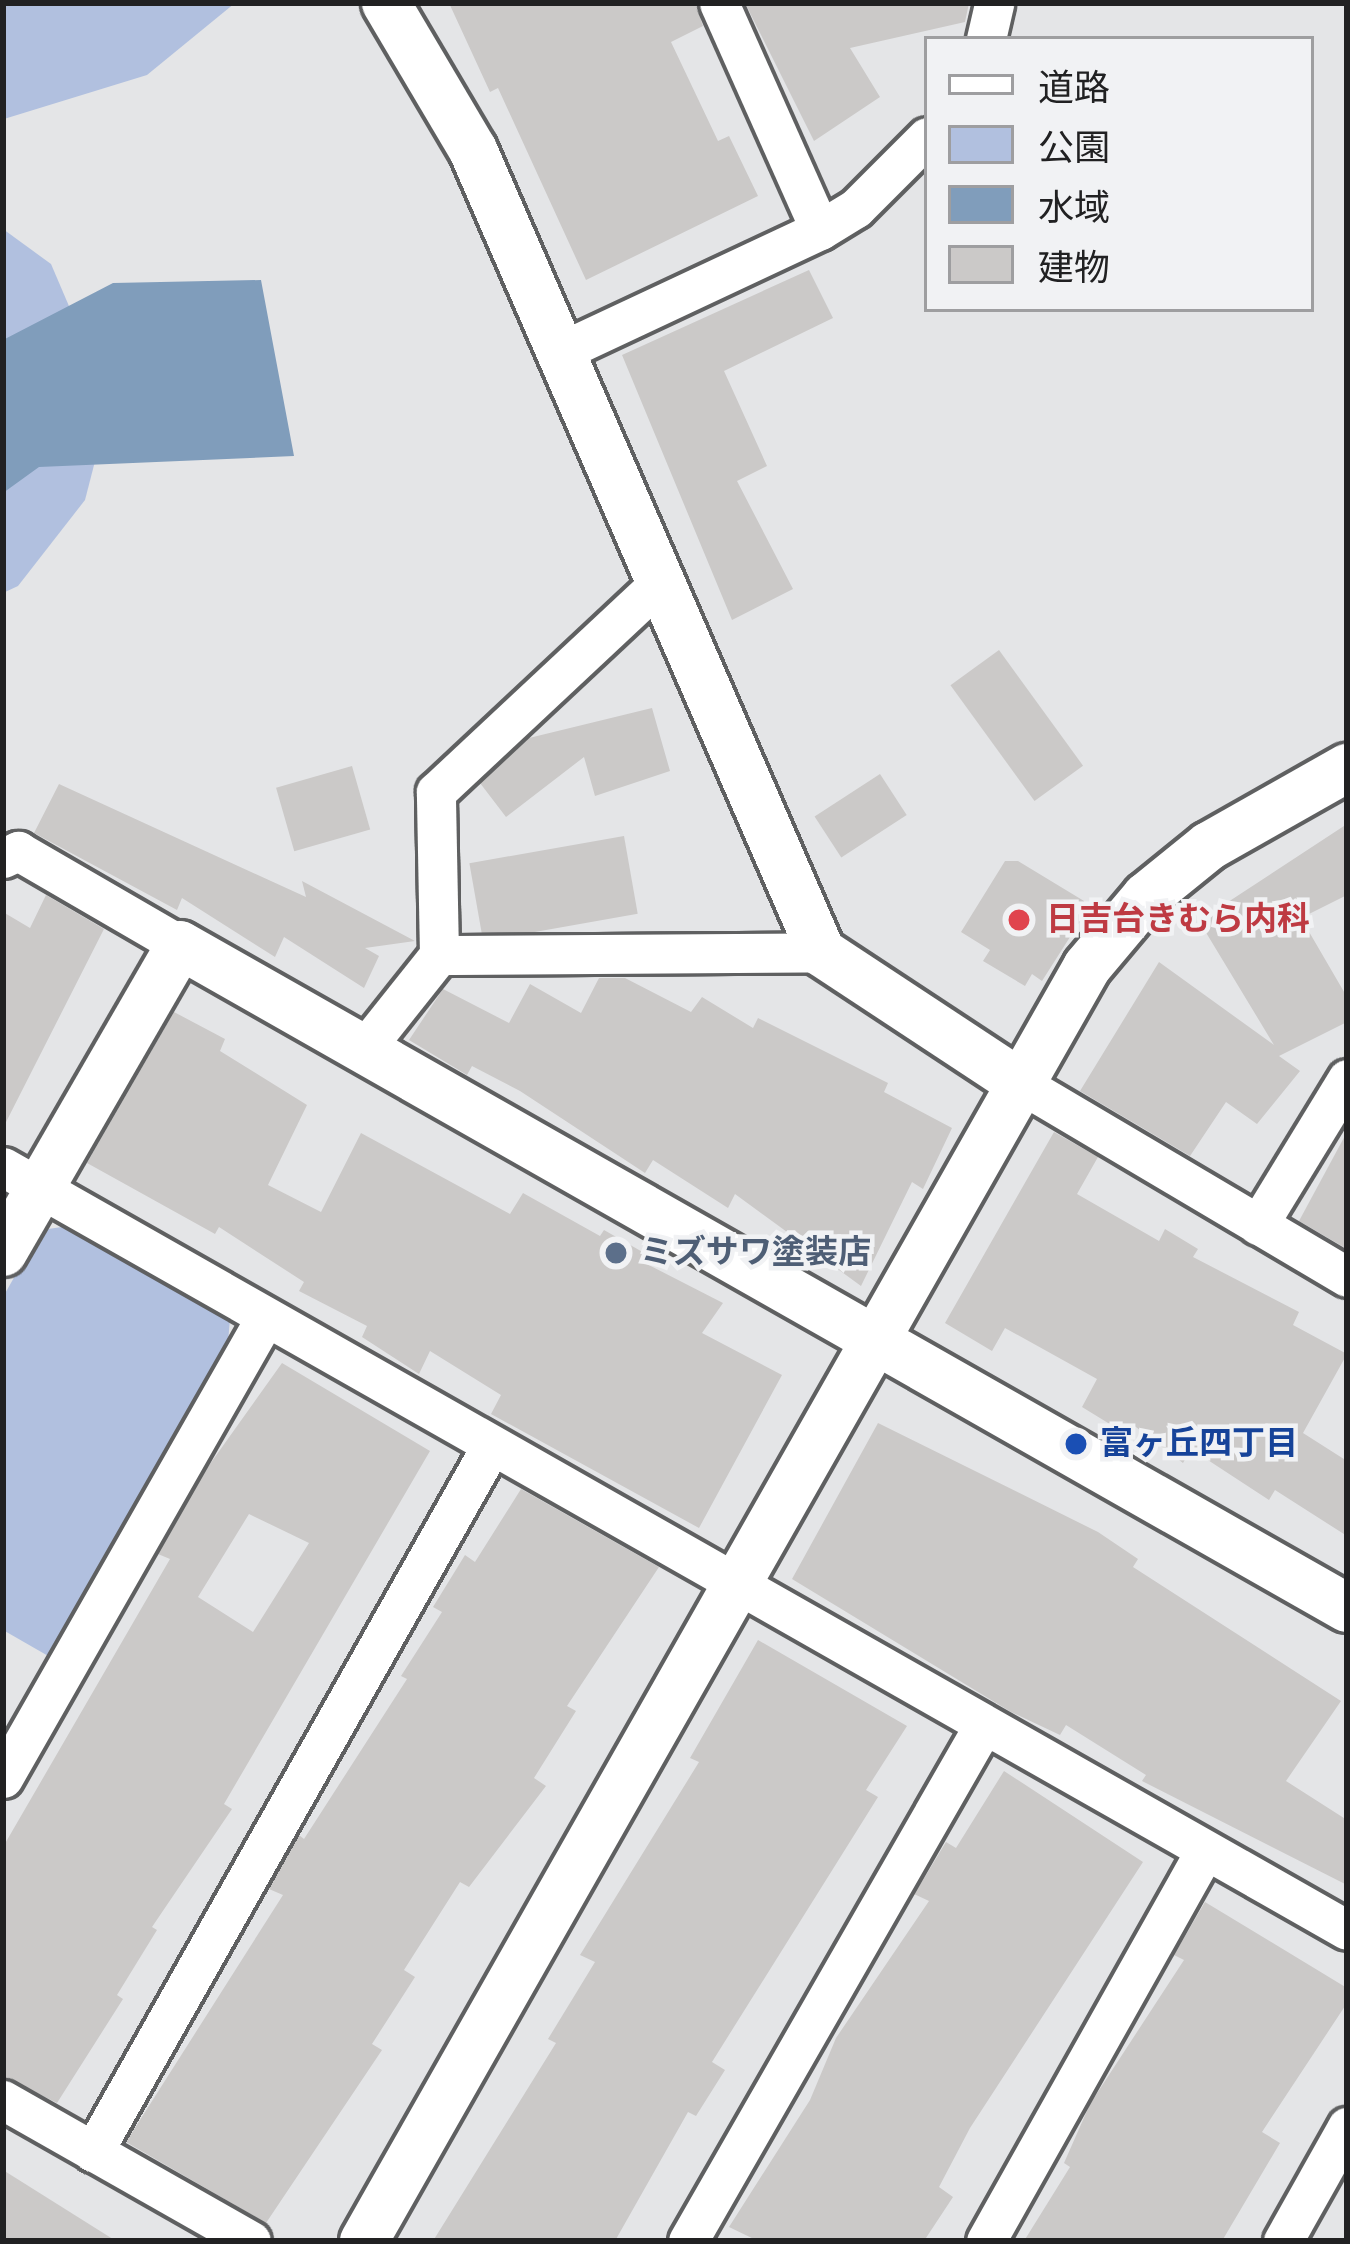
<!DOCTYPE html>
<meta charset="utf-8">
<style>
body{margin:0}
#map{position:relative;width:1350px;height:2244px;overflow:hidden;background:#e4e5e7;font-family:"Fira Sans Condensed","Noto Sans JP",sans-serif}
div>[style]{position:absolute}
.green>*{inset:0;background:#b1c0df}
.water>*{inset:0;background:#809dbb}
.building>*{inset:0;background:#cbc9c8;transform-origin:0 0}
.roads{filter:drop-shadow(3px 0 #5f6061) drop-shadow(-3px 0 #5f6061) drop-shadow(0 3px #5f6061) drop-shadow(0 -3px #5f6061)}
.minor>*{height:39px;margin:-19.5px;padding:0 19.5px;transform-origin:19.5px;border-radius:19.5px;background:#fff}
.tertiary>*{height:48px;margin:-24px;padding:0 24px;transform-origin:24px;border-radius:24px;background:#fff}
.dots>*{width:33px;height:33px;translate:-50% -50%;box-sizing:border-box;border:6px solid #f1f2f4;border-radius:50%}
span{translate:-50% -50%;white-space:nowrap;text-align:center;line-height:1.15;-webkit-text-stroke:9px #f1f2f4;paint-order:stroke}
.health-label{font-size:33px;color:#be3a42;font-weight:700}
.left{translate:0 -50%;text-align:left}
.service-label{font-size:33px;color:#4e5e75;font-weight:700}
.transit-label{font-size:33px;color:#164399;font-weight:700}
.frame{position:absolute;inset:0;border:6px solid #212122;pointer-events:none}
.legend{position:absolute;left:924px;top:36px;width:390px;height:276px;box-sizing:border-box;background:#f1f2f4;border:3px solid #9e9ea0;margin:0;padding:15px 21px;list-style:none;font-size:36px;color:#212122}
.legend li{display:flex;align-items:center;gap:24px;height:60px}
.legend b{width:60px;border:3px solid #9e9ea0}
</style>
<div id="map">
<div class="green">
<i style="clip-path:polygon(3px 3px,235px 3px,147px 75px,4px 119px)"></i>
<i style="clip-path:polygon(3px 229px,51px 264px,95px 367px,101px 438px,85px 500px,18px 586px,3px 593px)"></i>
<i style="clip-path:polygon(69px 1226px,230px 1319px,228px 1342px,50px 1657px,3px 1630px,3px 1297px,41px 1230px)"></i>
</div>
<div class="water">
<i style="clip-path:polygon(261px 280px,294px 456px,39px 467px,3px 493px,3px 340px,113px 283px)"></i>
</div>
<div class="building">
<i style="clip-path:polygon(449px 3px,695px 3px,703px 26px,671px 42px,718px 141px,729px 136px,758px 196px,586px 280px,498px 88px,490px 92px)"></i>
<i style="clip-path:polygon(745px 3px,969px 3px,965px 22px,850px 48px,880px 97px,814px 141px)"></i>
<i style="clip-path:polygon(809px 270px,833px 318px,724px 371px,767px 466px,737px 481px,793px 589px,732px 620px,622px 355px)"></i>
<i style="left:999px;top:650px;width:143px;height:60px;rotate:54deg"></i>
<i style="clip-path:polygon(652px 708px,670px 771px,595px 796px,584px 757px,506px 817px,480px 783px,529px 738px)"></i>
<i style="left:352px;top:766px;width:66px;height:79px;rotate:74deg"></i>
<i style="left:880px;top:774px;width:49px;height:78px;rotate:57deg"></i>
<i style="clip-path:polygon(59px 784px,306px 897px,302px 881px,415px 941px,365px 948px,379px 956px,364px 988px,284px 937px,275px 957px,182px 898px,177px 910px,34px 833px)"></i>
<i style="clip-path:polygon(1347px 824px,1347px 895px,1301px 918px,1347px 997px,1347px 1022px,1279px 1056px,1300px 1071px,1257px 1124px,1226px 1102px,1190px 1156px,1080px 1091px,1159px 962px,1274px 1045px,1199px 921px)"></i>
<i style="left:624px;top:836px;width:79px;height:157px;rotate:80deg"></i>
<i style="clip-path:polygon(1005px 861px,1018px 861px,1084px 901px,1084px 915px,1042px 981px,1032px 974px,1025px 986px,983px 961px,990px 950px,961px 932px)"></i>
<i style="clip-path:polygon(46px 895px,104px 929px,3px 1128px,3px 912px,30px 928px)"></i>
<i style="clip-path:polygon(599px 978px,625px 978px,691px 1012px,702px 997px,753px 1028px,758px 1018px,888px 1083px,884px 1092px,952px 1128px,923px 1189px,912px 1182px,861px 1286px,735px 1194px,728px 1208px,653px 1160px,645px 1173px,520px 1091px,472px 1066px,467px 1075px,409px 1040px,443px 989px,509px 1023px,530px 984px,581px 1013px)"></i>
<i style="clip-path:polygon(174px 1012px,225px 1039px,220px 1051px,307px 1105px,268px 1185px,321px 1212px,361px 1133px,510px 1214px,523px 1193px,600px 1236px,604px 1230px,646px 1254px,641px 1261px,723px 1303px,702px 1333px,782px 1375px,699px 1528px,491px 1414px,501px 1395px,430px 1351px,419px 1374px,362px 1337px,367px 1326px,299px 1291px,304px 1282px,219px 1227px,215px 1234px,87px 1163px)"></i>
<i style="clip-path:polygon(1054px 1132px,1098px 1157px,1077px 1194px,1159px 1241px,1165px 1229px,1198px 1249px,1193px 1257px,1299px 1312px,1293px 1325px,1347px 1354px,1303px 1433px,1347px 1461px,1347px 1536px,1275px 1490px,1269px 1500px,1191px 1449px,1183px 1463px,1132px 1424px,1126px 1434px,1082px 1407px,1097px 1379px,1005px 1328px,992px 1351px,945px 1323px)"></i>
<i style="clip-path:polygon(1347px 1132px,1347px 1249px,1299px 1221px)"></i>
<i style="clip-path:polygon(evenodd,282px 1363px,430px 1451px,224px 1804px,232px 1809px,152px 1927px,157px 1930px,117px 1995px,123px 1999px,57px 2103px,3px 2076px,3px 1847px,170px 1559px,158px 1554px,205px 1471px,282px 1363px,249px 1514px,309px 1543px,253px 1632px,198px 1597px,249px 1514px)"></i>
<i style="clip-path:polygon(878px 1423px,1098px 1532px,1138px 1559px,1133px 1567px,1341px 1701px,1286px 1781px,1347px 1820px,1347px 1885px,1142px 1781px,1146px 1775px,1066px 1725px,1060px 1735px,1011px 1712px,792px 1579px)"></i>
<i style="clip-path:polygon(521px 1489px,659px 1567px,567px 1706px,576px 1711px,534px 1778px,546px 1786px,469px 1887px,460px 1882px,404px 1970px,415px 1977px,372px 2044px,382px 2050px,266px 2223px,126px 2142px,283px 1895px,269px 1889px,299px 1835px,304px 1839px,407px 1679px,401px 1676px,442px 1612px,433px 1607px,465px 1555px,475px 1562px)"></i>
<i style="clip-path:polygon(758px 1640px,907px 1726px,866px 1790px,878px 1797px,712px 2062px,725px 2070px,696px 2116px,688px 2112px,615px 2241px,433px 2241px,556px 2043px,548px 2039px,595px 1962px,580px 1955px,699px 1762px,690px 1758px)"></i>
<i style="clip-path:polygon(1004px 1771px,1143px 1862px,970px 2128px,939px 2187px,953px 2197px,924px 2241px,758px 2241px,729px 2227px,810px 2100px,836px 2038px,929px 1901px,914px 1894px,923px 1880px,946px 1842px,956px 1848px)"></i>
<i style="clip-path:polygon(1205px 1902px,1347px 1988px,1347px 2003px,1262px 2132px,1280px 2143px,1222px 2241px,1024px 2241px,1070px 2167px,1064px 2163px,1090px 2104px,1184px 1960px,1174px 1955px)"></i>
<i style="clip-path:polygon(3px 2170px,116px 2241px,3px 2241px)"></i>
</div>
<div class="roads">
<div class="minor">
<i style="left:719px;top:3px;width:248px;rotate:66deg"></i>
<i style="left:986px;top:39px;width:37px;rotate:-77deg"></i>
<i style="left:564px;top:350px;width:283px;rotate:-25.1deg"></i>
<i style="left:820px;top:230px;width:42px;rotate:-31.4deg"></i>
<i style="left:856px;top:208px;width:100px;rotate:-45deg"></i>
<i style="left:3px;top:858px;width:17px;rotate:-25deg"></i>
<i style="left:18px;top:851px;width:187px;rotate:30.1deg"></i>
<i style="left:439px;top:955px;width:382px;rotate:-0.4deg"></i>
<i style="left:365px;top:1048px;width:119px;rotate:-51.5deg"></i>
<i style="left:439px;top:955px;width:163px;rotate:-91.1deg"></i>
<i style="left:436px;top:792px;width:303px;rotate:-43.1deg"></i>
<i style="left:1021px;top:1084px;width:379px;rotate:30.6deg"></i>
<i style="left:3px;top:1167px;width:1545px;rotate:29.58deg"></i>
<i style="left:1258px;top:1225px;width:171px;rotate:-58.6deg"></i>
<i style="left:3px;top:1778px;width:527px;rotate:-60.32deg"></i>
<i style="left:3px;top:2100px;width:285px;rotate:29.6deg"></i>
<i style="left:93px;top:2152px;width:808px;rotate:-60.58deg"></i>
<i style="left:688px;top:2241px;width:591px;rotate:-60.18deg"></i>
<i style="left:986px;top:2241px;width:446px;rotate:-60.7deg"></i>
<i style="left:1283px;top:2241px;width:131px;rotate:-60.7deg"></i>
</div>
<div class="tertiary">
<i style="left:386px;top:3px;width:171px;rotate:59.4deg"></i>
<i style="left:473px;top:150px;width:874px;rotate:66.54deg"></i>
<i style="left:821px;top:952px;width:240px;rotate:33.4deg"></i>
<i style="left:3px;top:1252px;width:354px;rotate:-60deg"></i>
<i style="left:180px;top:945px;width:1342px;rotate:29.6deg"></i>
<i style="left:364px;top:2241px;width:1465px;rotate:-60.42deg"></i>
<i style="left:1087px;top:967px;width:92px;rotate:-49.9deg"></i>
<i style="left:1146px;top:897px;width:81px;rotate:-39deg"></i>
<i style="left:1209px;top:846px;width:159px;rotate:-29.5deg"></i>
</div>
</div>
<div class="dots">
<i style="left:1019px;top:920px;background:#e0444e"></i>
<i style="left:616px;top:1253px;background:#5c6f8a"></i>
<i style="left:1076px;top:1444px;background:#1a4fb4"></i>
</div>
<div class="health-label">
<span class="left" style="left:1046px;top:920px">日吉台きむら内科</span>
</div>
<div class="service-label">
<span class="left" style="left:640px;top:1253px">ミズサワ塗装店</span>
</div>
<div class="transit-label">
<span class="left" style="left:1100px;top:1444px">富ヶ丘四丁目</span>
</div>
<div class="frame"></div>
<ul class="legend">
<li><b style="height:15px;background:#fff"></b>道路</li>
<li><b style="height:33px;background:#b1c0df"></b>公園</li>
<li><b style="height:33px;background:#809dbb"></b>水域</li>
<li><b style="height:33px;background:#cbc9c8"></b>建物</li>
</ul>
</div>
